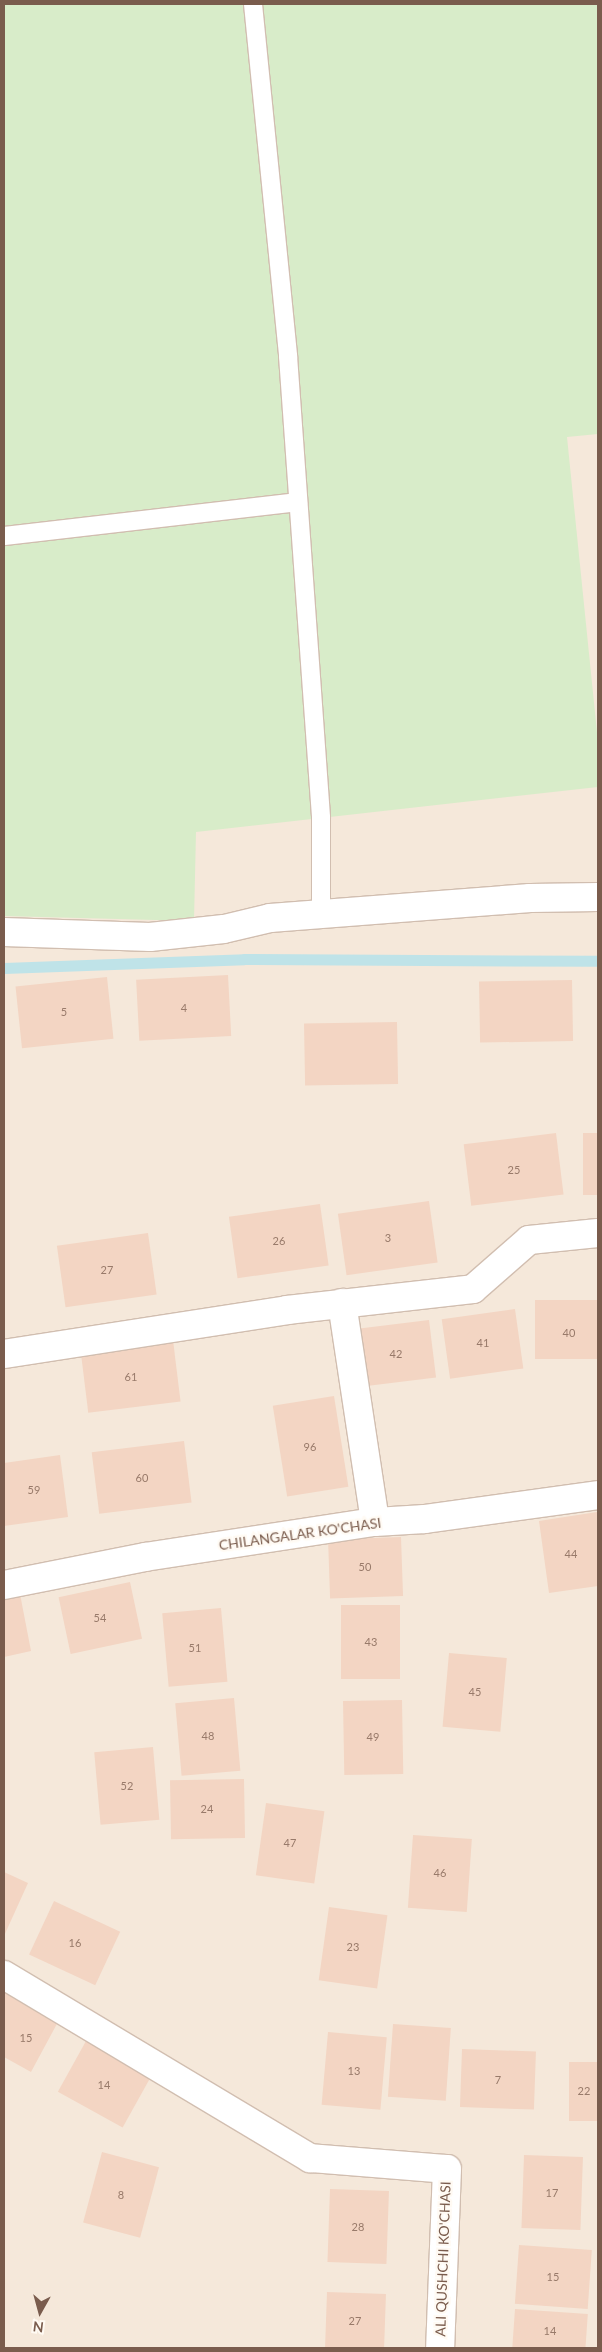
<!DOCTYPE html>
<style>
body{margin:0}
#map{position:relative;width:602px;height:2352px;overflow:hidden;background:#fdf6ec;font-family:Lato,sans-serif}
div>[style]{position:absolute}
.residential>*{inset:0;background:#f5e8da;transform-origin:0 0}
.green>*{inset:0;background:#d8ecc9}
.stream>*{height:11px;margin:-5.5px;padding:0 5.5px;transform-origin:5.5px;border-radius:5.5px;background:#bfe3e8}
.building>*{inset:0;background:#f3d5c3;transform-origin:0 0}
.roads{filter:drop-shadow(1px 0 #d1beb0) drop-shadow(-1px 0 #d1beb0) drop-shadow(0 1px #d1beb0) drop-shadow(0 -1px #d1beb0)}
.lane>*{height:18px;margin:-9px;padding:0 9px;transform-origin:9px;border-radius:9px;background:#fff}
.street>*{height:28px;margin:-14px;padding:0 14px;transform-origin:14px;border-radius:14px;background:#fff}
span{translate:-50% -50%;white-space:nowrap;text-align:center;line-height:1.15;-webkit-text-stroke:4.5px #fffaf3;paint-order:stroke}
.number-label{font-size:11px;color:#987a6a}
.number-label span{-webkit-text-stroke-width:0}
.street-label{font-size:14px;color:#7a5c4d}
.frame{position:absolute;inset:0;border:5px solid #7a5c4d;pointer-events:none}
.north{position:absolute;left:15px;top:2287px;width:50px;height:50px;-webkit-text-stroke:4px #fffaf3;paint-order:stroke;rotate:187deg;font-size:14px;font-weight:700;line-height:20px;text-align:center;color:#7a5c4d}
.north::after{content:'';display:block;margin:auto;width:18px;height:22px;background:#7a5c4d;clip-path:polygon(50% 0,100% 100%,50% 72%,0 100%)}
</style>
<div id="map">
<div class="residential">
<i style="left:4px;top:4px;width:594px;height:2344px"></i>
</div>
<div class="green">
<i style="clip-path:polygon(4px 4px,598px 4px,598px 434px,567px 437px,598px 742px,598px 787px,196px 832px,194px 921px,4px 916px)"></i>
</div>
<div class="stream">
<i style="left:4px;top:968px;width:240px;rotate:-2.1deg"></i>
<i style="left:244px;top:959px;width:354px;rotate:0.3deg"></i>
</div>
<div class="building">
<i style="left:228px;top:975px;width:61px;height:92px;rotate:87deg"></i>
<i style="left:107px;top:977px;width:62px;height:92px;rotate:84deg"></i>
<i style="left:572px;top:980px;width:61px;height:93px;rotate:89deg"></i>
<i style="left:397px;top:1022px;width:62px;height:93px;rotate:89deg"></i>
<i style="left:556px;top:1133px;width:62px;height:93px;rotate:83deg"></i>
<i style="left:598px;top:1133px;width:62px;height:15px;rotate:90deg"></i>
<i style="left:429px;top:1201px;width:62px;height:92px;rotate:82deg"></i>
<i style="left:320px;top:1204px;width:62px;height:92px;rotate:82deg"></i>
<i style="left:148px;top:1233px;width:62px;height:92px;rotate:82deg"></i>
<i style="left:598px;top:1300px;width:59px;height:63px;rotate:90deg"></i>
<i style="left:515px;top:1309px;width:60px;height:74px;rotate:82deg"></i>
<i style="left:429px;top:1320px;width:58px;height:74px;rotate:83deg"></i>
<i style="left:173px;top:1340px;width:62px;height:93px;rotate:83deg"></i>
<i style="left:334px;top:1396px;width:92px;height:62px;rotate:81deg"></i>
<i style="left:184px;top:1441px;width:62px;height:93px;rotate:83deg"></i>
<i style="clip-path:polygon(60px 1455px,68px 1517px,4px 1526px,4px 1463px)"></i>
<i style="clip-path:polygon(597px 1512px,598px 1586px,549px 1593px,539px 1521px)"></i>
<i style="left:401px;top:1537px;width:59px;height:73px;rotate:88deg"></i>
<i style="left:130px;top:1582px;width:58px;height:73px;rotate:78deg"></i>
<i style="clip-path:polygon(20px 1594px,31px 1651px,4px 1657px,4px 1597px)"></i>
<i style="left:400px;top:1605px;width:74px;height:59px;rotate:90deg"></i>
<i style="left:221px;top:1608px;width:74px;height:59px;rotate:85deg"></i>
<i style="left:449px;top:1653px;width:58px;height:74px;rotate:5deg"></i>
<i style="left:234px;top:1698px;width:73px;height:59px;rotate:85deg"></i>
<i style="left:402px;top:1700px;width:74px;height:59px;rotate:89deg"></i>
<i style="left:153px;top:1747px;width:73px;height:59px;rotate:85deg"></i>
<i style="left:244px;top:1779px;width:59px;height:74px;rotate:89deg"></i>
<i style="left:266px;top:1803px;width:59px;height:73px;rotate:8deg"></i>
<i style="left:413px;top:1835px;width:59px;height:73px;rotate:4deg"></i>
<i style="clip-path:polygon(4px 1872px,28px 1883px,4px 1936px)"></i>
<i style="left:54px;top:1901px;width:73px;height:59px;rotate:25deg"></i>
<i style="left:329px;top:1907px;width:59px;height:74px;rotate:8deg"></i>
<i style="clip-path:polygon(4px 1989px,59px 2020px,31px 2072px,4px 2057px)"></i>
<i style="left:393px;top:2024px;width:58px;height:73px;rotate:4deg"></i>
<i style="left:328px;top:2032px;width:59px;height:73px;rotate:5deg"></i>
<i style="left:86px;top:2041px;width:74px;height:58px;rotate:29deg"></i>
<i style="left:462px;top:2049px;width:74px;height:58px;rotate:2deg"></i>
<i style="left:569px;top:2062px;width:29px;height:59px"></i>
<i style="left:102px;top:2152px;width:59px;height:73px;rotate:15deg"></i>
<i style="left:524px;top:2155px;width:59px;height:73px;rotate:2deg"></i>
<i style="left:330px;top:2189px;width:59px;height:73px;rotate:2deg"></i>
<i style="left:519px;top:2245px;width:73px;height:59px;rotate:4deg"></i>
<i style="left:327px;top:2292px;width:59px;height:56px;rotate:2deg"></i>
<i style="left:515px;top:2309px;width:73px;height:39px;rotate:4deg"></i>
</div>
<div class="roads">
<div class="lane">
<i style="left:253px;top:4px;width:354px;rotate:84.3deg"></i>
<i style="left:288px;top:356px;width:463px;rotate:85.9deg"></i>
<i style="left:321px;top:818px;width:96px;rotate:90deg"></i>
<i style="left:4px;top:536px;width:296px;rotate:-6.6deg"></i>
</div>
<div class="street">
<i style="left:4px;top:932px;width:146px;rotate:2deg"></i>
<i style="left:150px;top:937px;width:74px;rotate:-6.2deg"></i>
<i style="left:224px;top:929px;width:47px;rotate:-13.4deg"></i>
<i style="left:270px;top:918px;width:261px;rotate:-4.4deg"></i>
<i style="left:530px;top:898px;width:68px;rotate:-0.8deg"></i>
<i style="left:342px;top:1303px;width:221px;rotate:81.4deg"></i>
<i style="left:4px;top:1354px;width:286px;rotate:-8.8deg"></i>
<i style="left:287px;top:1310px;width:187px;rotate:-6.4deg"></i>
<i style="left:473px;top:1289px;width:74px;rotate:-41.2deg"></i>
<i style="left:529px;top:1240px;width:69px;rotate:-5.8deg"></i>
<i style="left:4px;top:1585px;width:144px;rotate:-11.2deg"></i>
<i style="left:145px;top:1557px;width:233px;rotate:-8.7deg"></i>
<i style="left:375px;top:1522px;width:50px;rotate:-3.4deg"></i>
<i style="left:425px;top:1519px;width:175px;rotate:-7.9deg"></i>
<i style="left:4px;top:1975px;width:357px;rotate:30.9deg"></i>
<i style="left:310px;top:2158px;width:137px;rotate:4.6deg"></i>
<i style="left:447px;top:2169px;width:179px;rotate:92.2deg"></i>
</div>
</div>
<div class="number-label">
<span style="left:184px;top:1008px">4</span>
<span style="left:64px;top:1012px">5</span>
<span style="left:514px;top:1170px">25</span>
<span style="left:388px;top:1238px">3</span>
<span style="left:279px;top:1241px">26</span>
<span style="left:107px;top:1270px">27</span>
<span style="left:569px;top:1333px">40</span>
<span style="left:483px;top:1343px">41</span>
<span style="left:396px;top:1354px">42</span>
<span style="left:131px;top:1377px">61</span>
<span style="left:310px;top:1447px">96</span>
<span style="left:142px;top:1478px">60</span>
<span style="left:34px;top:1490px">59</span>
<span style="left:571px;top:1554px">44</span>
<span style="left:365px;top:1567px">50</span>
<span style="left:100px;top:1618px">54</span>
<span style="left:371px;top:1642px">43</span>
<span style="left:195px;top:1648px">51</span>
<span style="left:475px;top:1692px">45</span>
<span style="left:208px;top:1736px">48</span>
<span style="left:373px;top:1737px">49</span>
<span style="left:127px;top:1786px">52</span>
<span style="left:207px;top:1809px">24</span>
<span style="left:290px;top:1843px">47</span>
<span style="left:440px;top:1873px">46</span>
<span style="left:75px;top:1943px">16</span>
<span style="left:353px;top:1947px">23</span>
<span style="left:26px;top:2038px">15</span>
<span style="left:354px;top:2071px">13</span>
<span style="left:498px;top:2080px">7</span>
<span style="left:104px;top:2085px">14</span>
<span style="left:584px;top:2091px">22</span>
<span style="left:552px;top:2193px">17</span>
<span style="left:121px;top:2195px">8</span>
<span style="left:358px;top:2227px">28</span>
<span style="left:553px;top:2277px">15</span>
<span style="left:355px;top:2321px">27</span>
<span style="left:550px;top:2331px">14</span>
</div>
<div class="street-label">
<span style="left:300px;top:1534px;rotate:-8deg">CHILANGALAR KO'CHASI</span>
<span style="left:443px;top:2259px;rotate:-88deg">ALI QUSHCHI KO'CHASI</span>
</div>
<div class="frame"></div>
<div class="north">N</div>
</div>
